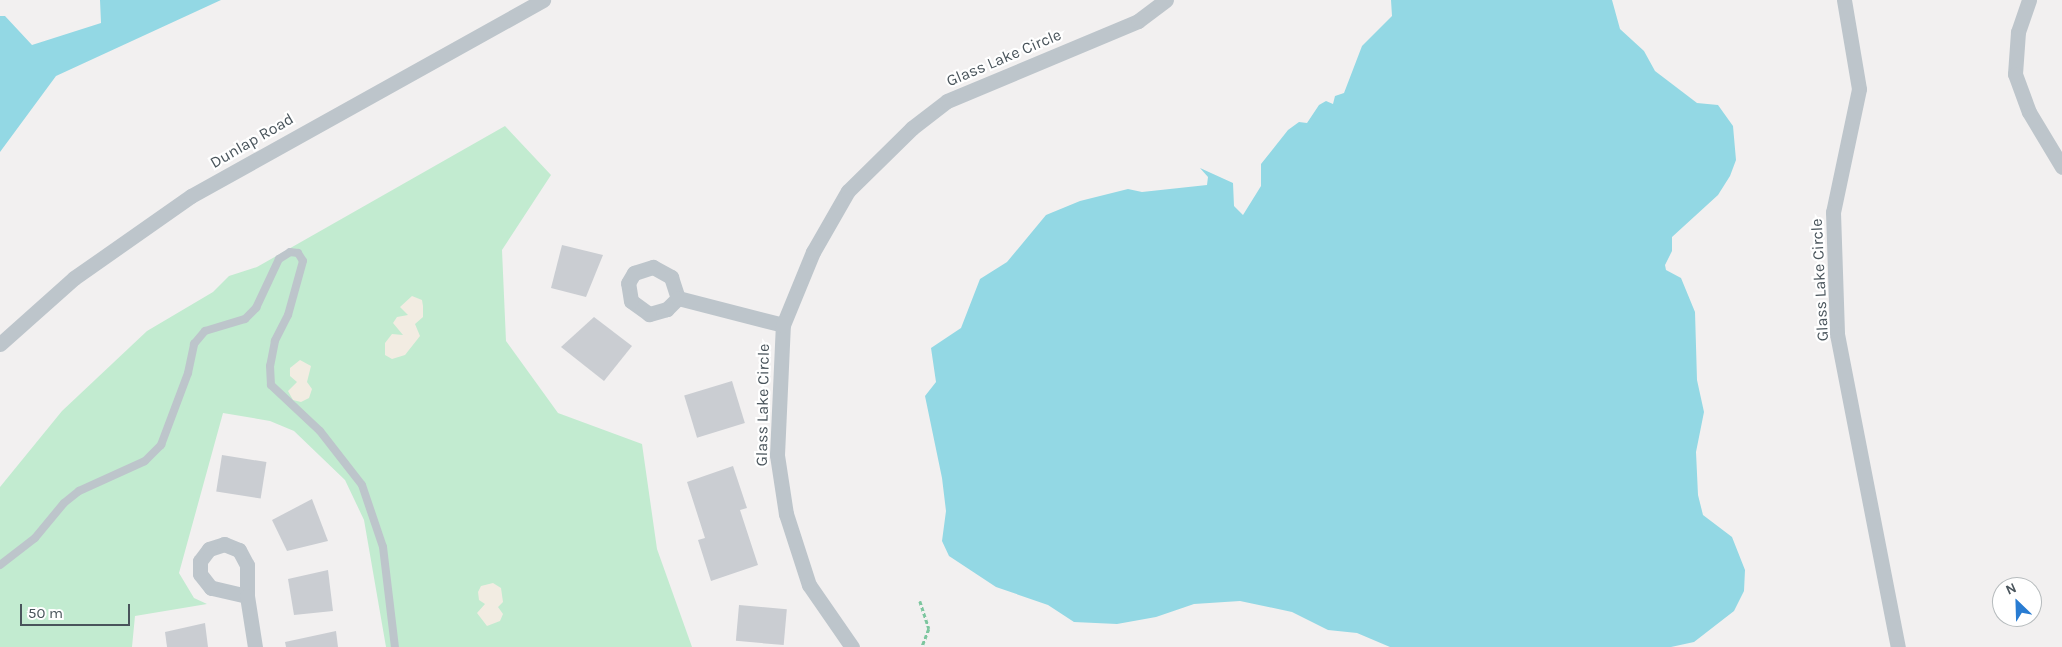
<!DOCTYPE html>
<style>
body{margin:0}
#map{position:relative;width:2062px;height:647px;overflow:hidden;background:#f2f0f0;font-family:Karla,sans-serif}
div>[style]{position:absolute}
.green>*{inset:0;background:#c2ebd0}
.sand>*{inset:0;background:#f2ece2}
.water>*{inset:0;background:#93d8e4}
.building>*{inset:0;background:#cacdd2;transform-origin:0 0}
.path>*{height:2.5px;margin-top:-1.25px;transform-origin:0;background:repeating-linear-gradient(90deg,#7dc69f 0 4px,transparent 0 6.5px)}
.lane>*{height:8px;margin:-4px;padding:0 4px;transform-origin:4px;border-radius:4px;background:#bdc5cb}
.street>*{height:15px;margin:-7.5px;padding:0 7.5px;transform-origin:7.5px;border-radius:7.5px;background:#bdc5cb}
span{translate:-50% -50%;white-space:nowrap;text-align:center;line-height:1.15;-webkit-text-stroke:4.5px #fff;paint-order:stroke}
.street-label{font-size:16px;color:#49545b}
.north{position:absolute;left:1992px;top:577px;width:50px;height:50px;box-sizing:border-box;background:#fff;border:1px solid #b6bbbd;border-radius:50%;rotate:336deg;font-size:14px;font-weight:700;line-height:20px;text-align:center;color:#49545b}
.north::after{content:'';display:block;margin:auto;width:18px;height:22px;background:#297cd2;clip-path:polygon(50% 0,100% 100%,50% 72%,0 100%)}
.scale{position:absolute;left:20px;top:604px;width:110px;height:22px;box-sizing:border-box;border:2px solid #49545b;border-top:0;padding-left:6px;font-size:15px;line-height:18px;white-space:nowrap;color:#49545b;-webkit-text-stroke:4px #fff;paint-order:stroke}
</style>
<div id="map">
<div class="green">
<i style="clip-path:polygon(505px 126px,551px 175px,502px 250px,506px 341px,558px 413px,642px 444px,657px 549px,692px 647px,386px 647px,364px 520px,345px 480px,294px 431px,270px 421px,223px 413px,179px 573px,194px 598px,207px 604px,135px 616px,132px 647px,0 647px,0 487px,62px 411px,147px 331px,213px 292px,229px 276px,257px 267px)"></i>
</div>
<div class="sand">
<i style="clip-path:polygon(412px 296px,422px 300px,423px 306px,423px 317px,415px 324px,420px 336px,405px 355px,392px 359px,385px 355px,385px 343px,392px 334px,403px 335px,393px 323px,397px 317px,408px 315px,400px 307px)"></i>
<i style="clip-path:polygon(300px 360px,311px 366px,307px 382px,312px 389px,309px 398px,301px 402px,293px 400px,288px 391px,297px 382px,290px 376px,290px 368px)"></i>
<i style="clip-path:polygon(493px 583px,501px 588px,503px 602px,498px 607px,503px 614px,500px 621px,487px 626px,477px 613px,485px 604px,479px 600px,478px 592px,481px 586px)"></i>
</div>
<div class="water">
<i style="clip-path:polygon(100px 0,221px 0,56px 76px,0 152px,0 16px,5px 16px,32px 45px,101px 23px)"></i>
<i style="clip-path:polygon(1391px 0,1612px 0,1620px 29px,1644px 51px,1655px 71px,1697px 103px,1718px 105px,1733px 126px,1736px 160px,1730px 176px,1718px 195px,1672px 237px,1672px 251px,1665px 265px,1666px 270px,1681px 278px,1695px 312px,1697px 380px,1704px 412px,1696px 452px,1698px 495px,1703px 515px,1732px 537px,1745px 570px,1744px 591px,1734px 611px,1694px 642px,1671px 647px,1390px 647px,1357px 633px,1328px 630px,1292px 612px,1240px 601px,1194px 604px,1156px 617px,1117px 624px,1074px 622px,1048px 605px,996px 587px,949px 556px,942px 541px,946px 511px,942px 478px,925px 396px,936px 382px,931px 348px,961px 328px,980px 279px,1007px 262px,1046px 215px,1080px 201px,1128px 189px,1142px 192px,1207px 185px,1208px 177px,1200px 168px,1233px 183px,1234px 206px,1243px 215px,1261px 186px,1261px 164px,1288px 130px,1299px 122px,1307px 123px,1319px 105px,1326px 101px,1333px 104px,1335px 96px,1344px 93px,1362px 46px,1392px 16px)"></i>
</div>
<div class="building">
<i style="clip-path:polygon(562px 245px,603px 255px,586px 297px,551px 288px)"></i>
<i style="clip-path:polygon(594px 317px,632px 346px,604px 381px,561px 347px)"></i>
<i style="left:732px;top:381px;width:44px;height:50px;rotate:73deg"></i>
<i style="left:222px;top:455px;width:45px;height:37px;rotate:9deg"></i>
<i style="clip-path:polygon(733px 466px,747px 508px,740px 510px,758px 565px,711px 581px,698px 540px,705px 538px,687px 482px)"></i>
<i style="clip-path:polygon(312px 499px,328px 541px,287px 551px,272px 520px)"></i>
<i style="clip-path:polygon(328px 570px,333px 611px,294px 615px,288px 579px)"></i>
<i style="left:739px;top:605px;width:48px;height:36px;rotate:5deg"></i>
<i style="clip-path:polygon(205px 623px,208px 647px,167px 647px,165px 632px)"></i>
<i style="clip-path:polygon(336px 631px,338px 647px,286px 647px,285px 642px)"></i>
</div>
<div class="path">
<i style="left:920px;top:601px;width:29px;rotate:72deg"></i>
<i style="left:929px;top:629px;width:19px;rotate:111deg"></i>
</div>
<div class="lane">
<i style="left:0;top:565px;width:44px;rotate:-37.6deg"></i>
<i style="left:35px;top:538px;width:45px;rotate:-50.4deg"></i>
<i style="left:64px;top:503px;width:19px;rotate:-39deg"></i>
<i style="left:79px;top:491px;width:72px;rotate:-24.4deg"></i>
<i style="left:145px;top:461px;width:23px;rotate:-45deg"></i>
<i style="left:161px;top:445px;width:77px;rotate:-69.4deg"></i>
<i style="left:188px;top:373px;width:30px;rotate:-78deg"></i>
<i style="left:194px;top:344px;width:17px;rotate:-50deg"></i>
<i style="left:205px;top:331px;width:42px;rotate:-16.7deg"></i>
<i style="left:245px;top:319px;width:16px;rotate:-45deg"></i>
<i style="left:256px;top:308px;width:54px;rotate:-64.9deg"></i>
<i style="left:279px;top:259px;width:13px;rotate:-32deg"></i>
<i style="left:290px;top:252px;width:8px;rotate:7deg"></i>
<i style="left:298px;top:253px;width:9px;rotate:58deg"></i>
<i style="left:303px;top:261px;width:56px;rotate:105.5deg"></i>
<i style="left:288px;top:315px;width:29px;rotate:117deg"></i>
<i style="left:275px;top:341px;width:25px;rotate:101deg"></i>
<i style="left:270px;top:366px;width:19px;rotate:87deg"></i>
<i style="left:271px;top:385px;width:67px;rotate:43.2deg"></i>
<i style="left:320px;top:431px;width:68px;rotate:52.1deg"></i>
<i style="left:362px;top:485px;width:65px;rotate:71.3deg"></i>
<i style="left:383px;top:547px;width:101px;rotate:83.2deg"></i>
</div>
<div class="street">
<i style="left:1844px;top:0;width:90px;rotate:80.4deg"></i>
<i style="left:1859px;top:89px;width:126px;rotate:101.9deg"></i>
<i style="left:1833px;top:212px;width:122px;rotate:88.1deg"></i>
<i style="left:1837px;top:334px;width:319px;rotate:79deg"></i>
<i style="left:2029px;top:0;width:34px;rotate:109deg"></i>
<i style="left:2018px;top:32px;width:42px;rotate:94.1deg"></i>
<i style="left:2015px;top:74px;width:40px;rotate:69.8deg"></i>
<i style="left:2029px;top:112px;width:64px;rotate:59deg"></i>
<i style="left:653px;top:267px;width:21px;rotate:29deg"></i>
<i style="left:671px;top:277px;width:22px;rotate:72deg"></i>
<i style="left:678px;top:298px;width:16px;rotate:135deg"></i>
<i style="left:667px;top:309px;width:19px;rotate:164deg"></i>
<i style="left:649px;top:314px;width:22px;rotate:-144deg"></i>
<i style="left:631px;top:301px;width:18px;rotate:-99deg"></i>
<i style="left:628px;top:283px;width:12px;rotate:-59deg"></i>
<i style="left:634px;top:273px;width:20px;rotate:-18deg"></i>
<i style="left:678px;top:298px;width:108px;rotate:14.4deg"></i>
<i style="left:0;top:344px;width:99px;rotate:-41.7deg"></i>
<i style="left:74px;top:278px;width:143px;rotate:-35deg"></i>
<i style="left:191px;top:196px;width:403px;rotate:-29.1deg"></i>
<i style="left:247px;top:596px;width:37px;rotate:-167deg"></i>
<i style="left:211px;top:588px;width:18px;rotate:-128deg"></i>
<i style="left:200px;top:574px;width:13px;rotate:-90deg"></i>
<i style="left:200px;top:561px;width:15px;rotate:-53deg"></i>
<i style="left:209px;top:549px;width:16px;rotate:-18deg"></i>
<i style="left:224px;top:544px;width:16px;rotate:22deg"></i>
<i style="left:239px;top:550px;width:17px;rotate:62deg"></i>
<i style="left:247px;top:565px;width:31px;rotate:90deg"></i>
<i style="left:247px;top:596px;width:52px;rotate:81.1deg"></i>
<i style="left:852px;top:647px;width:75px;rotate:-124.7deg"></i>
<i style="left:809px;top:585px;width:75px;rotate:-107.9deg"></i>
<i style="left:786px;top:514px;width:60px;rotate:-98.7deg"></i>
<i style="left:777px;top:455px;width:130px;rotate:-87.4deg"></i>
<i style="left:783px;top:325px;width:79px;rotate:-67.7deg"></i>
<i style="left:813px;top:252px;width:70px;rotate:-60.2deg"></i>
<i style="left:848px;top:191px;width:90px;rotate:-44.5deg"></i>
<i style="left:912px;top:128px;width:44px;rotate:-37.6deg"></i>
<i style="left:947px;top:101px;width:207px;rotate:-22.7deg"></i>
<i style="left:1138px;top:21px;width:35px;rotate:-37deg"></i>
</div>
<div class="street-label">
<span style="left:1004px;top:58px;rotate:-23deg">Glass Lake Circle</span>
<span style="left:252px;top:141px;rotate:-30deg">Dunlap Road</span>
<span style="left:1820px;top:280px;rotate:-93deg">Glass Lake Circle</span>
<span style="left:763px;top:405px;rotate:-89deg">Glass Lake Circle</span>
</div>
<div class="north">N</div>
<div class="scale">50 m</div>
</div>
